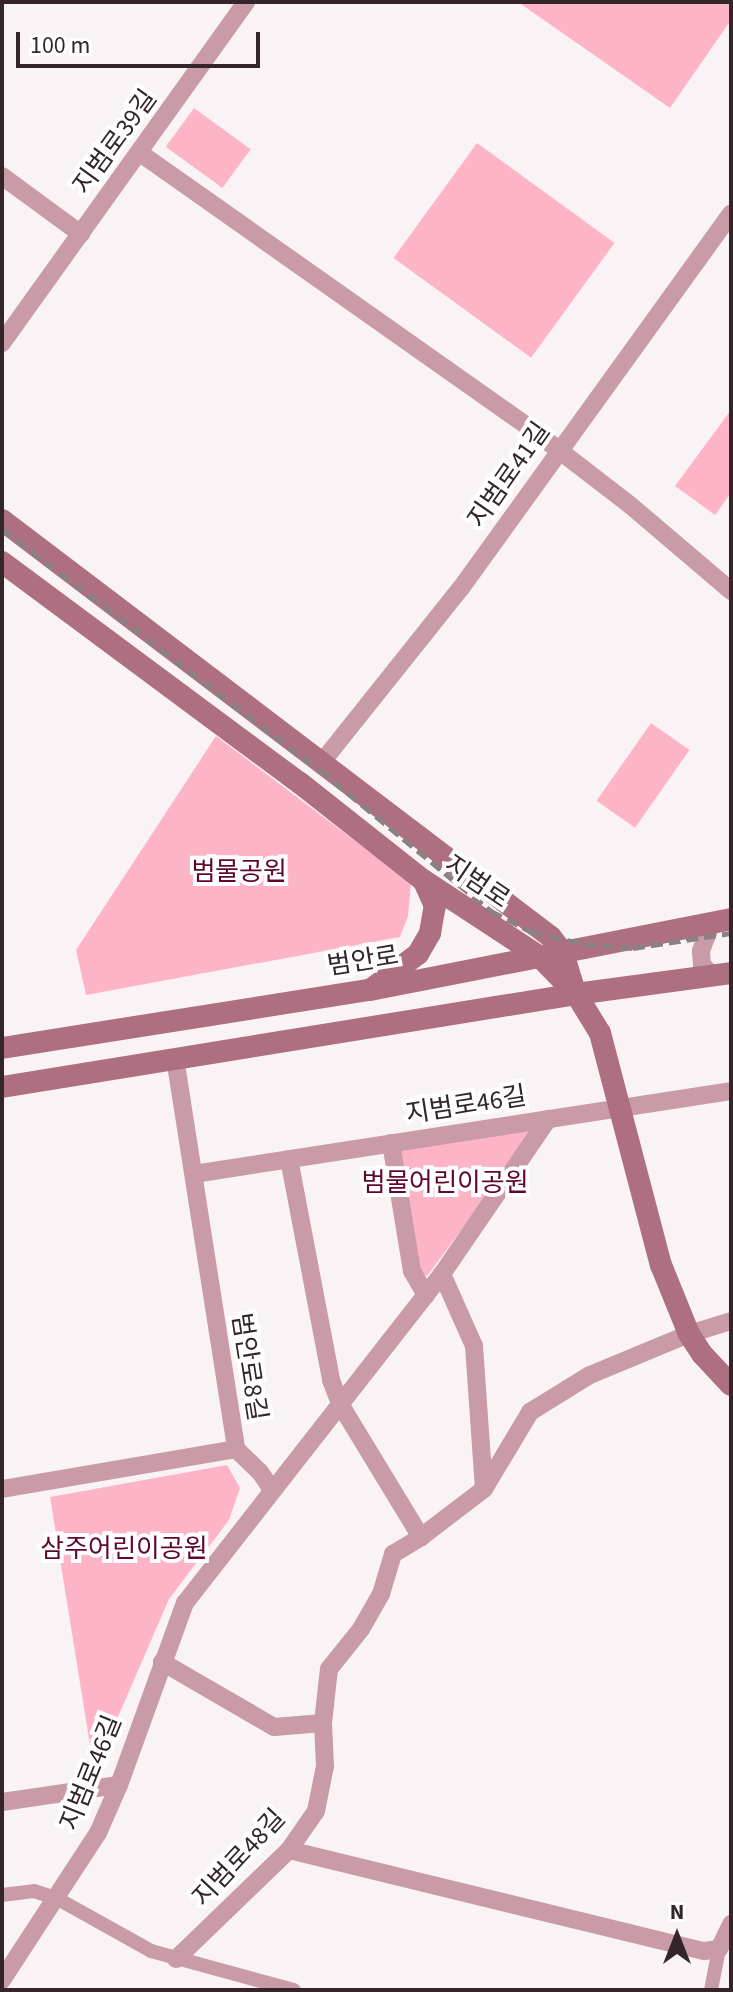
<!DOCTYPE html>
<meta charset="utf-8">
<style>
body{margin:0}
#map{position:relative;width:733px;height:1992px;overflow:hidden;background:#faf3f5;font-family:"Source Sans 3","Noto Sans KR",sans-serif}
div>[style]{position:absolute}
.green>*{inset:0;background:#feb4c7;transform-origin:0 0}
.pedestrian>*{height:14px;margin:-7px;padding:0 7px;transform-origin:7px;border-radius:7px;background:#c89ba6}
.minor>*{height:18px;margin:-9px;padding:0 9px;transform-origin:9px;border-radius:9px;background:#c89ba6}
.secondary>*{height:22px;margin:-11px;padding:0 11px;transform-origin:11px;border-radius:11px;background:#ae6f80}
.rail>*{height:5px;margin-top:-2.5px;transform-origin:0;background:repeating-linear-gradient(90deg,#8b8083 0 12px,transparent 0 18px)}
span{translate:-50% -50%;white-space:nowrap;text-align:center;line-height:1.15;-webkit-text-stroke:8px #fff;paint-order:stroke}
.street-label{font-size:26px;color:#332529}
.park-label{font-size:26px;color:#5f072e}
.frame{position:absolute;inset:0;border:4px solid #332529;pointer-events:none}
.north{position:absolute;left:637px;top:1896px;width:80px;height:80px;-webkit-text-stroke:6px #fff;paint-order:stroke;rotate:0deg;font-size:22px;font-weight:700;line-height:32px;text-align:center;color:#332529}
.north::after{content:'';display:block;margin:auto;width:28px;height:36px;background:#332529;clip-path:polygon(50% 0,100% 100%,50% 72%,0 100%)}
.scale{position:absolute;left:16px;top:32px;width:244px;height:36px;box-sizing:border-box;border:4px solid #332529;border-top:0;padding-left:10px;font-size:24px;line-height:28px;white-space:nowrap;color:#332529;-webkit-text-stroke:6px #fff;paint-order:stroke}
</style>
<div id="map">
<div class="green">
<i style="clip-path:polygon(518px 2px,726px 2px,731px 6px,731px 20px,670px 108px)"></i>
<i style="left:194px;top:108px;width:70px;height:48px;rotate:36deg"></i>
<i style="left:477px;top:143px;width:170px;height:142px;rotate:36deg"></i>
<i style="clip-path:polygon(731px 410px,731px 493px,715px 515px,675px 486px)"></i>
<i style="left:651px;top:723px;width:47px;height:95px;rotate:35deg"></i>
<i style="clip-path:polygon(216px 736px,411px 883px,408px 916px,400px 937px,86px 995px,76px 950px)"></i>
<i style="clip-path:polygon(540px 1124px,427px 1276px,417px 1273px,396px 1147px)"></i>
<i style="clip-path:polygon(227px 1465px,240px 1488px,229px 1520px,169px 1599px,108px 1740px,90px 1745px,50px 1497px)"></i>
</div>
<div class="pedestrian">
<i style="left:2px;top:1895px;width:32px;rotate:-7deg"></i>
<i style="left:34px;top:1891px;width:25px;rotate:18deg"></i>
<i style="left:58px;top:1899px;width:107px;rotate:29.2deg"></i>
<i style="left:151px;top:1951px;width:148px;rotate:15.3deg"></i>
<i style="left:711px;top:1990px;width:42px;rotate:-79deg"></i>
</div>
<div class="minor">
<i style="left:140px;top:153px;width:482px;rotate:35.2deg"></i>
<i style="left:534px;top:431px;width:121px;rotate:37.6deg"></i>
<i style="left:630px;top:505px;width:133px;rotate:40.4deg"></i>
<i style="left:2px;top:176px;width:98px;rotate:36.3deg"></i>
<i style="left:2px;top:343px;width:419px;rotate:-54.4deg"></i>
<i style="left:322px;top:762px;width:223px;rotate:-51.4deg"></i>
<i style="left:461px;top:588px;width:462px;rotate:-54.2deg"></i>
<i style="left:712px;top:922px;width:31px;rotate:111deg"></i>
<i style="left:701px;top:951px;width:14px;rotate:86deg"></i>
<i style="left:702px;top:965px;width:16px;rotate:43deg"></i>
<i style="left:175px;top:1058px;width:396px;rotate:81.1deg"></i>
<i style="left:391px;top:1143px;width:130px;rotate:80.7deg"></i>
<i style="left:412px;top:1271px;width:28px;rotate:60deg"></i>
<i style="left:289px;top:1159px;width:225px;rotate:79.2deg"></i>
<i style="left:331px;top:1380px;width:26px;rotate:69deg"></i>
<i style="left:340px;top:1404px;width:156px;rotate:58.7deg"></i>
<i style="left:194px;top:1174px;width:543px;rotate:-8.79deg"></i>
<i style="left:442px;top:1274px;width:79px;rotate:66deg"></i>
<i style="left:474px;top:1346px;width:142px;rotate:86deg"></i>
<i style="left:236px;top:1449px;width:33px;rotate:44deg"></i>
<i style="left:260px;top:1472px;width:22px;rotate:56deg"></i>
<i style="left:2px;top:1489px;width:237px;rotate:-9.7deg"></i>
<i style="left:162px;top:1662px;width:129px;rotate:30.1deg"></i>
<i style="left:274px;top:1727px;width:49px;rotate:-4.7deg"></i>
<i style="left:2px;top:1802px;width:118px;rotate:-8.3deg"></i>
<i style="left:289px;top:1850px;width:427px;rotate:13.7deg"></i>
<i style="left:704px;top:1951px;width:15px;rotate:-8deg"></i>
<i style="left:719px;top:1949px;width:28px;rotate:-64deg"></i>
<i style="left:176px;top:1959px;width:157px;rotate:-44deg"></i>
<i style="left:289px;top:1850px;width:47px;rotate:-55.3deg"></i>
<i style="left:316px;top:1811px;width:46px;rotate:-78.7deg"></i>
<i style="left:325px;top:1766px;width:43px;rotate:-92.7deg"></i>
<i style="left:323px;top:1723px;width:54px;rotate:-83.7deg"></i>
<i style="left:329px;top:1669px;width:51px;rotate:-51.3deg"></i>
<i style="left:361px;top:1629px;width:40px;rotate:-60.3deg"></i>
<i style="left:381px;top:1594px;width:42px;rotate:-73.3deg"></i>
<i style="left:393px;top:1554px;width:33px;rotate:-31deg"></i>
<i style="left:421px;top:1537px;width:79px;rotate:-37.3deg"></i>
<i style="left:484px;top:1489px;width:90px;rotate:-59.1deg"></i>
<i style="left:530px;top:1412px;width:70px;rotate:-31.7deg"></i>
<i style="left:590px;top:1375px;width:107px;rotate:-22.5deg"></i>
<i style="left:689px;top:1334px;width:44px;rotate:-17.2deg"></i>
<i style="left:2px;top:1980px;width:176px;rotate:-56.9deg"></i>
<i style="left:98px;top:1833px;width:52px;rotate:-66.4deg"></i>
<i style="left:119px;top:1785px;width:194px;rotate:-70.1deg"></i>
<i style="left:185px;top:1603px;width:417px;rotate:-52deg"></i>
<i style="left:442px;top:1274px;width:188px;rotate:-55.6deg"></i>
</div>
<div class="secondary">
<i style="left:2px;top:520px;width:689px;rotate:37.22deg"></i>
<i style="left:551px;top:937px;width:20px;rotate:53deg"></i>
<i style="left:563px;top:953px;width:38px;rotate:73deg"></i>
<i style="left:2px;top:562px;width:371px;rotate:36.6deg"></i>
<i style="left:300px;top:783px;width:157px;rotate:38.3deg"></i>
<i style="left:423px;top:880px;width:140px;rotate:33.3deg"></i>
<i style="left:540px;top:957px;width:52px;rotate:45.8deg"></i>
<i style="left:576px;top:994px;width:46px;rotate:58.4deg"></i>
<i style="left:600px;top:1033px;width:240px;rotate:75.3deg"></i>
<i style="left:661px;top:1265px;width:74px;rotate:67.9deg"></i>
<i style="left:689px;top:1334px;width:24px;rotate:57deg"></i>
<i style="left:702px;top:1354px;width:42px;rotate:46.9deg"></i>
<i style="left:374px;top:987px;width:55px;rotate:-36.9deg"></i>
<i style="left:418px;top:954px;width:24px;rotate:-60deg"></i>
<i style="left:430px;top:933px;width:27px;rotate:-80deg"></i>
<i style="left:435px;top:906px;width:27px;rotate:-114deg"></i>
<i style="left:2px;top:1048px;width:373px;rotate:-9deg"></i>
<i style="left:370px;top:990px;width:368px;rotate:-11.1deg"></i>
<i style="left:2px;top:1087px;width:581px;rotate:-9.2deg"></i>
<i style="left:576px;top:994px;width:156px;rotate:-7.7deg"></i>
</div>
<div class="rail">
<i style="left:2px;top:529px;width:399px;rotate:37.2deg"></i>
<i style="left:320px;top:770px;width:222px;rotate:39.5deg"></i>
<i style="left:491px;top:911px;width:46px;rotate:27.1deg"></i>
<i style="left:532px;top:932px;width:53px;rotate:13deg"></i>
<i style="left:584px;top:944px;width:49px;rotate:4.7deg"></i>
<i style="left:633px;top:948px;width:99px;rotate:-8.7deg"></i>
</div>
<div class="street-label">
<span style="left:115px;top:142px;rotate:-54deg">지범로39길</span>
<span style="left:509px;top:475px;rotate:-55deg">지범로41길</span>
<span style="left:477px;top:882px;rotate:34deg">지범로</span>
<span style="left:363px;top:961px;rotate:-9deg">범안로</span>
<span style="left:466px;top:1105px;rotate:-9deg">지범로46길</span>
<span style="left:249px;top:1367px;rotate:81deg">범안로8길</span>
<span style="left:91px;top:1773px;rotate:-68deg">지범로46길</span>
<span style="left:239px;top:1858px;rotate:-47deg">지범로48길</span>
</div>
<div class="park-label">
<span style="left:239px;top:872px">범물공원</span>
<span style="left:445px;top:1183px">범물어린이공원</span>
<span style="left:124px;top:1549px">삼주어린이공원</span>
</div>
<div class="frame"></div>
<div class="north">N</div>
<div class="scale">100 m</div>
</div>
